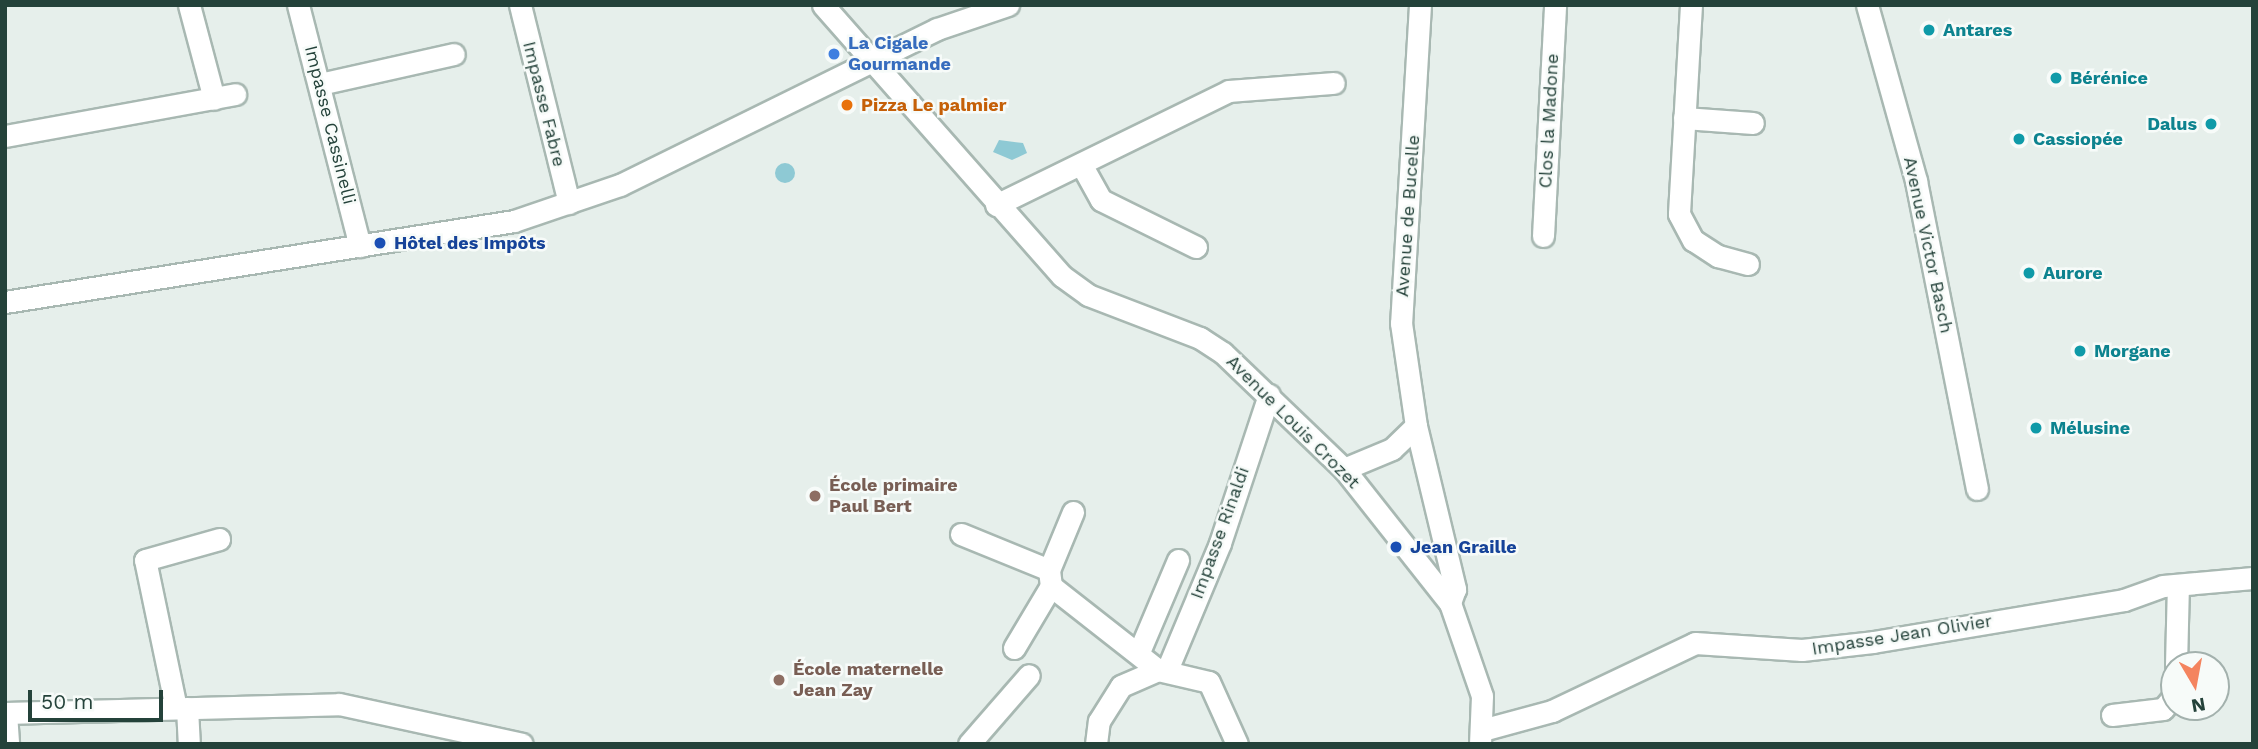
<!DOCTYPE html>
<meta charset="utf-8">
<style>
body{margin:0}
#map{position:relative;width:2258px;height:749px;overflow:hidden;background:#e6efeb;font-family:"Work Sans",sans-serif}
div>[style]{position:absolute}
.water>*{inset:0;background:#8ec9d4}
.round{border-radius:50%}
.roads{filter:drop-shadow(2px 0 #a8b8b2) drop-shadow(-2px 0 #a8b8b2) drop-shadow(0 2px #a8b8b2) drop-shadow(0 -2px #a8b8b2)}
.minor>*{height:21px;margin:-10.5px;padding:0 10.5px;transform-origin:10.5px;border-radius:10.5px;background:#fff}
.dots>*{width:19px;height:19px;translate:-50% -50%;box-sizing:border-box;border:4px solid #f7fbf9;border-radius:50%}
span{translate:-50% -50%;white-space:nowrap;text-align:center;line-height:1.15;-webkit-text-stroke:5px #f7fbf9;paint-order:stroke}
.culture-label{font-size:18px;color:#0d838f;font-weight:700}
.left{translate:0 -50%;text-align:left}
.right{translate:-100% -50%;text-align:right}
.shop-label{font-size:18px;color:#366cbe;font-weight:700}
.street-label{font-size:18px;color:#24423a}
.food-label{font-size:18px;color:#c56008;font-weight:700}
.transit-label{font-size:18px;color:#164399;font-weight:700}
.education-label{font-size:18px;color:#785e54;font-weight:700}
.frame{position:absolute;inset:0;border:7px solid #24423a;pointer-events:none}
.north{position:absolute;left:2160px;top:651px;width:70px;height:70px;box-sizing:border-box;background:#f7fbf9;border:2px solid #a3b1ad;border-radius:50%;rotate:170deg;font-size:19px;font-weight:700;line-height:28px;text-align:center;color:#24423a}
.north::after{content:'';display:block;margin:auto;width:24px;height:32px;background:#f4845f;clip-path:polygon(50% 0,100% 100%,50% 72%,0 100%)}
.scale{position:absolute;left:28px;top:690px;width:135px;height:32px;box-sizing:border-box;border:4px solid #24423a;border-top:0;padding-left:9px;font-size:21px;line-height:24px;white-space:nowrap;color:#24423a;-webkit-text-stroke:5px #f7fbf9;paint-order:stroke}
</style>
<div id="map">
<div class="water">
<i style="clip-path:polygon(999px 140px,1023px 143px,1027px 153px,1012px 160px,993px 152px)"></i>
<i class="round" style="left:775px;top:163px;width:20px;height:20px"></i>
</div>
<div class="roads">
<div class="minor">
<i style="left:189px;top:5px;width:97px;rotate:75.1deg"></i>
<i style="left:298px;top:5px;width:249px;rotate:75.6deg"></i>
<i style="left:520px;top:5px;width:204px;rotate:76.1deg"></i>
<i style="left:823px;top:5px;width:361px;rotate:48.6deg"></i>
<i style="left:1062px;top:276px;width:32px;rotate:36deg"></i>
<i style="left:1088px;top:295px;width:120px;rotate:21deg"></i>
<i style="left:1200px;top:338px;width:27px;rotate:33deg"></i>
<i style="left:1223px;top:353px;width:168px;rotate:43.8deg"></i>
<i style="left:1344px;top:469px;width:171px;rotate:51.7deg"></i>
<i style="left:1450px;top:603px;width:98px;rotate:71deg"></i>
<i style="left:1482px;top:696px;width:48px;rotate:92.4deg"></i>
<i style="left:1420px;top:5px;width:319px;rotate:93.4deg"></i>
<i style="left:1401px;top:323px;width:104px;rotate:81.7deg"></i>
<i style="left:1416px;top:426px;width:168px;rotate:76.5deg"></i>
<i style="left:1455px;top:589px;width:15px;rotate:110deg"></i>
<i style="left:1691px;top:5px;width:209px;rotate:93.3deg"></i>
<i style="left:1679px;top:214px;width:30px;rotate:62deg"></i>
<i style="left:1693px;top:240px;width:30px;rotate:33deg"></i>
<i style="left:1718px;top:256px;width:31px;rotate:15deg"></i>
<i style="left:1867px;top:5px;width:183px;rotate:74.4deg"></i>
<i style="left:1916px;top:181px;width:314px;rotate:78.8deg"></i>
<i style="left:320px;top:84px;width:137px;rotate:-12.6deg"></i>
<i style="left:1684px;top:118px;width:69px;rotate:4.1deg"></i>
<i style="left:5px;top:136px;width:234px;rotate:-10.3deg"></i>
<i style="left:1081px;top:164px;width:41px;rotate:60.9deg"></i>
<i style="left:1101px;top:200px;width:106px;rotate:26.3deg"></i>
<i style="left:996px;top:205px;width:259px;rotate:-26.1deg"></i>
<i style="left:1229px;top:91px;width:105px;rotate:-4.4deg"></i>
<i style="left:1543px;top:236px;width:231px;rotate:-87deg"></i>
<i style="left:5px;top:302px;width:515px;rotate:-9.04deg"></i>
<i style="left:514px;top:221px;width:112px;rotate:-18.8deg"></i>
<i style="left:620px;top:185px;width:353px;rotate:-26.2deg"></i>
<i style="left:937px;top:29px;width:75px;rotate:-18.7deg"></i>
<i style="left:1344px;top:469px;width:52px;rotate:-22.6deg"></i>
<i style="left:1392px;top:449px;width:33px;rotate:-44deg"></i>
<i style="left:1073px;top:512px;width:63px;rotate:112.5deg"></i>
<i style="left:1049px;top:570px;width:16px;rotate:83deg"></i>
<i style="left:1051px;top:586px;width:136px;rotate:38.1deg"></i>
<i style="left:961px;top:534px;width:95px;rotate:22.2deg"></i>
<i style="left:1014px;top:648px;width:72px;rotate:-59.2deg"></i>
<i style="left:1139px;top:652px;width:100px;rotate:-67deg"></i>
<i style="left:2176px;top:665px;width:80px;rotate:-88.6deg"></i>
<i style="left:1167px;top:670px;width:138px;rotate:-67.3deg"></i>
<i style="left:1220px;top:543px;width:156px;rotate:-71.7deg"></i>
<i style="left:176px;top:708px;width:151px;rotate:-101.8deg"></i>
<i style="left:145px;top:560px;width:77px;rotate:-15.8deg"></i>
<i style="left:187px;top:708px;width:36px;rotate:87deg"></i>
<i style="left:5px;top:713px;width:334px;rotate:-1.5deg"></i>
<i style="left:339px;top:704px;width:187px;rotate:12.3deg"></i>
<i style="left:6px;top:713px;width:31px;rotate:86deg"></i>
<i style="left:2112px;top:715px;width:51px;rotate:-6.7deg"></i>
<i style="left:2163px;top:709px;width:17px;rotate:-50deg"></i>
<i style="left:1482px;top:730px;width:73px;rotate:-15.2deg"></i>
<i style="left:1552px;top:711px;width:158px;rotate:-25.4deg"></i>
<i style="left:1695px;top:643px;width:107px;rotate:3.7deg"></i>
<i style="left:1802px;top:650px;width:71px;rotate:-6.4deg"></i>
<i style="left:1873px;top:642px;width:254px;rotate:-9.5deg"></i>
<i style="left:2124px;top:600px;width:41px;rotate:-19.7deg"></i>
<i style="left:2163px;top:586px;width:90px;rotate:-5.1deg"></i>
<i style="left:969px;top:744px;width:91px;rotate:-49deg"></i>
<i style="left:1096px;top:744px;width:23px;rotate:-83deg"></i>
<i style="left:1099px;top:721px;width:41px;rotate:-57.8deg"></i>
<i style="left:1121px;top:686px;width:40px;rotate:-23.4deg"></i>
<i style="left:1158px;top:670px;width:52px;rotate:13.2deg"></i>
<i style="left:1209px;top:682px;width:68px;rotate:65.7deg"></i>
</div>
</div>
<div class="dots">
<i style="left:1929px;top:30px;background:#0f9aa8"></i>
<i style="left:834px;top:54px;background:#3f7fe0"></i>
<i style="left:2056px;top:78px;background:#0f9aa8"></i>
<i style="left:847px;top:105px;background:#e8710a"></i>
<i style="left:2211px;top:124px;background:#0f9aa8"></i>
<i style="left:2019px;top:139px;background:#0f9aa8"></i>
<i style="left:380px;top:243px;background:#1a4fb4"></i>
<i style="left:2029px;top:273px;background:#0f9aa8"></i>
<i style="left:2080px;top:351px;background:#0f9aa8"></i>
<i style="left:2036px;top:428px;background:#0f9aa8"></i>
<i style="left:815px;top:496px;background:#8d6e63"></i>
<i style="left:1396px;top:547px;background:#1a4fb4"></i>
<i style="left:779px;top:680px;background:#8d6e63"></i>
</div>
<div class="culture-label">
<span class="left" style="left:1943px;top:30px">Antares</span>
<span class="left" style="left:2070px;top:78px">Bérénice</span>
<span class="right" style="left:2197px;top:124px">Dalus</span>
<span class="left" style="left:2033px;top:139px">Cassiopée</span>
<span class="left" style="left:2043px;top:273px">Aurore</span>
<span class="left" style="left:2094px;top:351px">Morgane</span>
<span class="left" style="left:2050px;top:428px">Mélusine</span>
</div>
<div class="shop-label">
<span class="left" style="left:848px;top:54px">La Cigale<br>Gourmande</span>
</div>
<div class="street-label">
<span style="left:544px;top:104px;rotate:76deg">Impasse Fabre</span>
<span style="left:1549px;top:121px;rotate:-87deg">Clos la Madone</span>
<span style="left:330px;top:125px;rotate:76deg">Impasse Cassinelli</span>
<span style="left:1408px;top:216px;rotate:-86deg">Avenue de Bucelle</span>
<span style="left:1928px;top:245px;rotate:78deg">Avenue Victor Basch</span>
<span style="left:1293px;top:422px;rotate:45deg">Avenue Louis Crozet</span>
<span style="left:1220px;top:533px;rotate:-70deg">Impasse Rinaldi</span>
<span style="left:1902px;top:635px;rotate:-9deg">Impasse Jean Olivier</span>
</div>
<div class="food-label">
<span class="left" style="left:861px;top:105px">Pizza Le palmier</span>
</div>
<div class="transit-label">
<span class="left" style="left:394px;top:243px">Hôtel des Impôts</span>
<span class="left" style="left:1410px;top:547px">Jean Graille</span>
</div>
<div class="education-label">
<span class="left" style="left:829px;top:496px">École primaire<br>Paul Bert</span>
<span class="left" style="left:793px;top:680px">École maternelle<br>Jean Zay</span>
</div>
<div class="frame"></div>
<div class="north">N</div>
<div class="scale">50 m</div>
</div>
